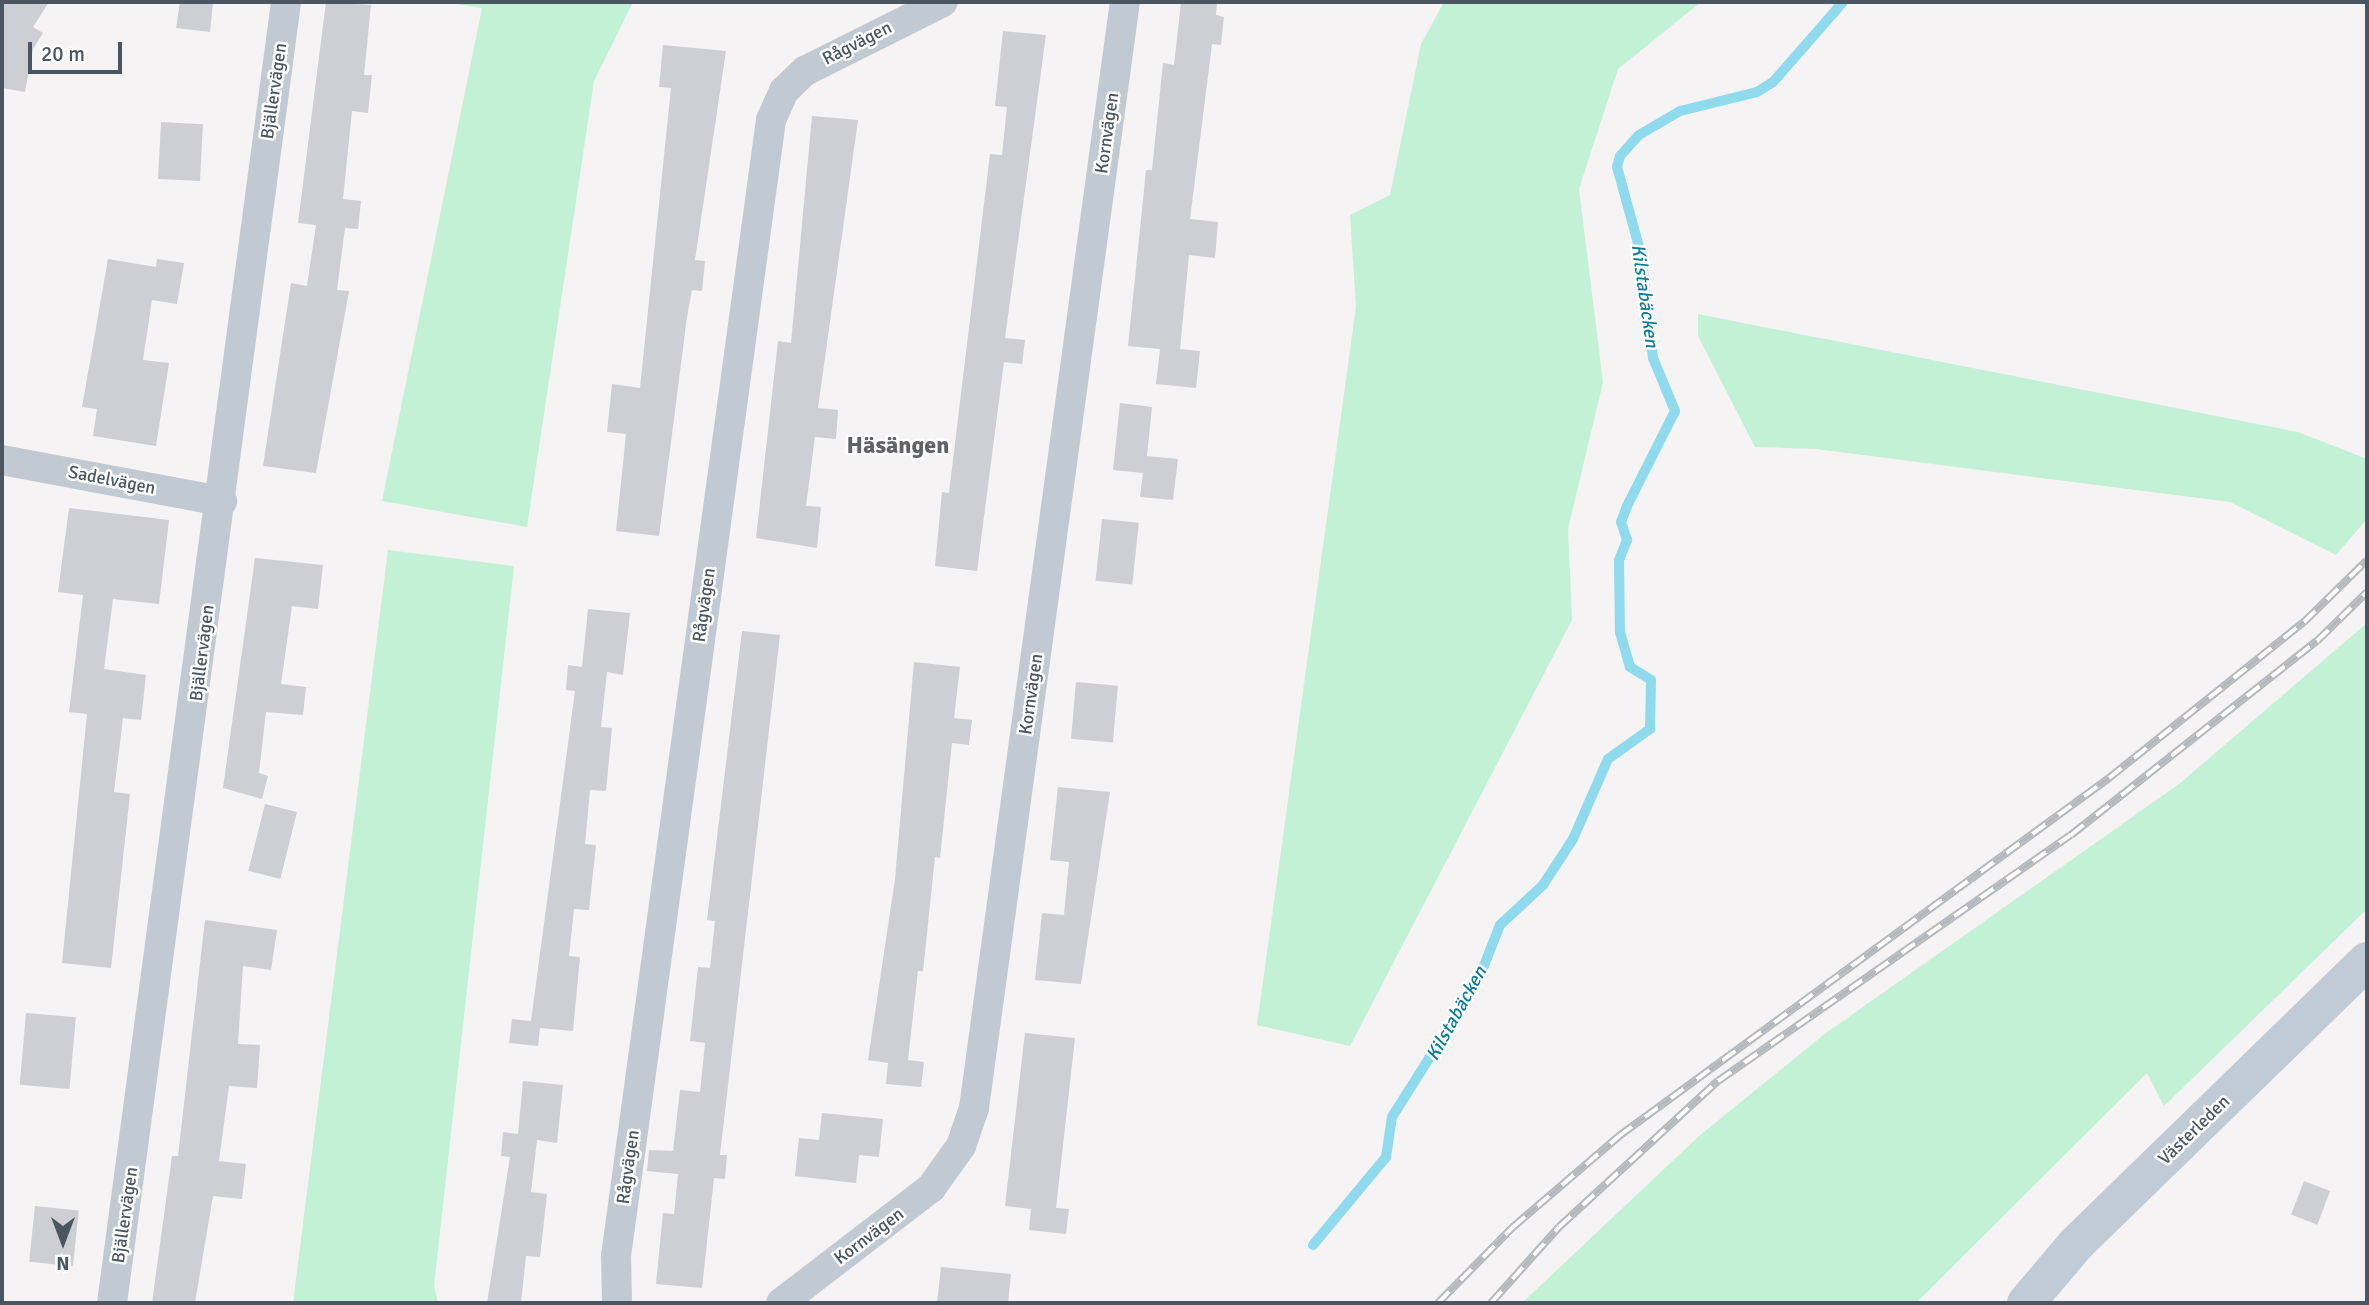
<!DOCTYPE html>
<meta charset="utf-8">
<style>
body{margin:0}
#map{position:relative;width:2369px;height:1305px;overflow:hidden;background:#f5f3f3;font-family:Signika,sans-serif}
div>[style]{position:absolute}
.green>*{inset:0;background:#c3f1d5}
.stream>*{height:10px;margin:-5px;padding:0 5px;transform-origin:5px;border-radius:5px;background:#90daee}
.building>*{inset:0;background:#cdcfd5;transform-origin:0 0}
.street>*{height:30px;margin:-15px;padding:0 15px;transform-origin:15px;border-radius:15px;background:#c1cad2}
.secondary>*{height:38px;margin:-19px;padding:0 19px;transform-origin:19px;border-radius:19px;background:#c1cbd6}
.rail>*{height:8px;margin-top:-4px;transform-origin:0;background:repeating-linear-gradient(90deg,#fff 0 16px,#b5b8bd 0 32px);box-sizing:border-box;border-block:2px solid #b5b8bd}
span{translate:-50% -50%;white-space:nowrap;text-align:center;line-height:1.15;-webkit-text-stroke:5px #fff;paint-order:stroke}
.street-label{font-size:18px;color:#4a5661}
.water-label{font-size:19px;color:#0c7c9b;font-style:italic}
.district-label{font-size:24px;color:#5f6368;font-weight:700}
.frame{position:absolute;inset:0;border:4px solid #4a5661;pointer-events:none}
.north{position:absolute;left:28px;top:1207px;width:70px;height:70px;-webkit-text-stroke:5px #fff;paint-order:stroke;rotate:180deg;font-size:19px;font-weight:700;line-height:28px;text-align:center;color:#4a5661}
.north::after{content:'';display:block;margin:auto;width:24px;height:32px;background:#4a5661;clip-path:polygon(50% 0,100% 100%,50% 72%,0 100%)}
.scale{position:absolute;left:28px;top:42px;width:94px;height:32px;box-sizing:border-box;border:4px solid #4a5661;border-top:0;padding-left:9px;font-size:21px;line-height:24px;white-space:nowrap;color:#4a5661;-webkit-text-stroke:5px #fff;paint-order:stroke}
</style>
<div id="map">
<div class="green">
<i style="clip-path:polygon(444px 2px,633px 2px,594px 81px,527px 527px,382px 501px,482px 8px)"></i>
<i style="clip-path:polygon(1444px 2px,1701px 2px,1618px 69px,1579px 189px,1603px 382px,1568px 529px,1572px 620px,1350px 1046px,1257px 1025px,1356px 307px,1350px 215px,1390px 195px,1421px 44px)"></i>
<i style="clip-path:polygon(1698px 314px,2298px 432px,2367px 459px,2367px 519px,2336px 555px,2230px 502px,1816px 449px,1755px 447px,1698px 336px)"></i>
<i style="clip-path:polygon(388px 550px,514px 566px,434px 1286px,438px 1303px,293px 1303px)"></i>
<i style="clip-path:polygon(2367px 623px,2367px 909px,2164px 1106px,2147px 1073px,1916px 1303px,1522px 1303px,1699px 1136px,1826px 1033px,2179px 784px)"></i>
</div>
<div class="stream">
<i style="left:1313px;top:1245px;width:114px;rotate:-50.3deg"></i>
<i style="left:1386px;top:1157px;width:40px;rotate:-81.5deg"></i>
<i style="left:1392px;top:1117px;width:161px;rotate:-57.7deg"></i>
<i style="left:1478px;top:981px;width:60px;rotate:-68.6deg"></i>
<i style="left:1500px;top:925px;width:59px;rotate:-42.9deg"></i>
<i style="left:1543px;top:885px;width:55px;rotate:-56.9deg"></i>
<i style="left:1573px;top:839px;width:87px;rotate:-66.4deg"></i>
<i style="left:1608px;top:759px;width:52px;rotate:-35.5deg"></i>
<i style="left:1650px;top:729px;width:49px;rotate:-88.8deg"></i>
<i style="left:1651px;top:680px;width:25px;rotate:-148deg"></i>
<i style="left:1630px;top:667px;width:35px;rotate:-106deg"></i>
<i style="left:1620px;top:633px;width:73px;rotate:-90.8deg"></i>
<i style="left:1619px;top:560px;width:22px;rotate:-68deg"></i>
<i style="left:1627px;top:540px;width:19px;rotate:-108deg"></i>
<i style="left:1621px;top:522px;width:17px;rotate:-69deg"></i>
<i style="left:1627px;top:506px;width:106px;rotate:-63.2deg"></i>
<i style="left:1675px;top:411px;width:57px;rotate:-112.5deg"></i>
<i style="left:1653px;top:358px;width:105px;rotate:-96.6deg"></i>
<i style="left:1641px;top:254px;width:90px;rotate:-105.4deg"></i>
<i style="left:1617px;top:167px;width:11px;rotate:-75deg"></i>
<i style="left:1620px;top:156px;width:28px;rotate:-48deg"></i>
<i style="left:1639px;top:135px;width:48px;rotate:-30.3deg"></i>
<i style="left:1680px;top:111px;width:79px;rotate:-13.9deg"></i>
<i style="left:1757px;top:92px;width:19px;rotate:-32deg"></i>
<i style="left:1773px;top:82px;width:106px;rotate:-48.8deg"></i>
</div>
<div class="building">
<i style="clip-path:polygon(2px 2px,49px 2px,33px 27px,43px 33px,33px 49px,25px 92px,2px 88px)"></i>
<i style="clip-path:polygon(180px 2px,213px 2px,210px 32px,176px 28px)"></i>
<i style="clip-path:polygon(326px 2px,371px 5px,364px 75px,372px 75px,368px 113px,352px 111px,343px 199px,361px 201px,358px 229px,345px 228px,337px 290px,349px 291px,316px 473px,263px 466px,291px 283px,307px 286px,316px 225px,298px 223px)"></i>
<i style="clip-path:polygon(1181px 2px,1217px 2px,1216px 15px,1224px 17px,1221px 45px,1212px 44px,1190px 219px,1218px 222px,1215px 258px,1189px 255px,1180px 349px,1200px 351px,1196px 388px,1156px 384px,1160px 349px,1128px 346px,1146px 170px,1152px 170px,1163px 63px,1174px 65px)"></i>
<i style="clip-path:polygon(1003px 31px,1046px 35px,1005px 338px,1025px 340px,1022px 364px,1004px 362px,977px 571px,935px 566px,942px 492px,949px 493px,990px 154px,1002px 155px,1007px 107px,995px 106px)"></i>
<i style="clip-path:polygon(663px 45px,726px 51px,695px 260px,705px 261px,702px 291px,692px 290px,687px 317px,659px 536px,616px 531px,626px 434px,607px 432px,612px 384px,640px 388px,671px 88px,659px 87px)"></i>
<i style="clip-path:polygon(812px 116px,858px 120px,818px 408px,838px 410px,836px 439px,815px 437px,806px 506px,821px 507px,817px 548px,756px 538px,778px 341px,791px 343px)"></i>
<i style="left:161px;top:122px;width:42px;height:57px;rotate:3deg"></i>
<i style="clip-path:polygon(108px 259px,156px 267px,157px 259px,184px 263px,177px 304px,152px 300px,143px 360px,169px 363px,156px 446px,93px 436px,97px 409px,82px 407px)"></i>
<i style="clip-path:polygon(1120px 403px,1152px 407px,1147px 456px,1178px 459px,1173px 500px,1140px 497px,1143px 473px,1113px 470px)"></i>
<i style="clip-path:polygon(69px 508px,169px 520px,159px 604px,113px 599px,104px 669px,146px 675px,141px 720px,123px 718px,114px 792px,130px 794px,111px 968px,62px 963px,87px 714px,69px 712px,83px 595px,58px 592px)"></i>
<i style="left:1102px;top:519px;width:37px;height:62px;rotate:6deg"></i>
<i style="clip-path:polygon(255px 558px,323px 565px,318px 609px,292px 606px,281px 684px,306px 687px,303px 715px,266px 712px,259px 773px,268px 776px,262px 799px,223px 788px)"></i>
<i style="clip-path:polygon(588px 609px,630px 613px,623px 675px,607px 672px,601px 727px,612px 728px,606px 791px,590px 790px,585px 844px,596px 845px,589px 910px,574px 909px,569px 956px,580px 957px,573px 1031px,540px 1028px,538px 1046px,509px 1043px,512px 1019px,531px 1021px,575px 691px,566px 690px,568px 665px,582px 667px)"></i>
<i style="clip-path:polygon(742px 631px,780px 635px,720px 1155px,727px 1155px,725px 1179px,714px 1178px,702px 1288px,656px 1284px,663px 1213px,674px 1214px,678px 1174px,647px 1171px,649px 1150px,673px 1151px,680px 1090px,700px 1092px,705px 1043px,690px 1041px,698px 967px,710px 968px,715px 921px,707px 920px)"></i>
<i style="clip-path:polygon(914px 662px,960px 667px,954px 718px,972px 720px,969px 745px,952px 743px,940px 858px,935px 857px,923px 971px,918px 971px,908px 1060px,924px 1062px,921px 1087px,886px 1084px,888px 1063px,868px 1060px,895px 879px)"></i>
<i style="left:1076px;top:682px;width:42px;height:57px;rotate:5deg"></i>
<i style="clip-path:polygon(1058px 787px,1110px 792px,1081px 984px,1035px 980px,1042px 913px,1064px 915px,1069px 862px,1050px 860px)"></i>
<i style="left:265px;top:804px;width:33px;height:69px;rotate:14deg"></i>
<i style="clip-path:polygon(205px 920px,277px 930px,271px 970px,243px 966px,238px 1044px,260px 1045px,257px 1088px,229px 1086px,219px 1161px,246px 1164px,242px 1199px,213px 1196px,195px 1303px,152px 1303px,172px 1156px,178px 1156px)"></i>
<i style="left:26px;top:1013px;width:50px;height:72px;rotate:5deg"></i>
<i style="clip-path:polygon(1025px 1033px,1075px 1038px,1056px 1208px,1069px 1209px,1066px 1234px,1029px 1230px,1031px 1209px,1005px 1206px)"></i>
<i style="clip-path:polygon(523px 1081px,563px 1085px,557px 1143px,537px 1140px,531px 1192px,547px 1194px,540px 1257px,526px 1256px,521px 1303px,487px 1303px,510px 1157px,501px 1156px,503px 1132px,518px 1134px)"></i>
<i style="clip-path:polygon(822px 1113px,883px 1119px,879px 1157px,859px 1155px,856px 1183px,795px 1176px,799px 1138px,819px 1140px)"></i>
<i style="left:2304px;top:1181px;width:28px;height:36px;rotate:21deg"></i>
<i style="left:35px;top:1206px;width:44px;height:56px;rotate:6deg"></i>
<i style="clip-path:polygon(941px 1267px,1011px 1274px,1008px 1303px,937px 1303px)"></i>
</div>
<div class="street">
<i style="left:2px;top:460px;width:224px;rotate:10.6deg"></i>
<i style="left:112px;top:1303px;width:1313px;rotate:-82.38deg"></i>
<i style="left:617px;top:1303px;width:47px;rotate:-91.2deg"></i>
<i style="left:616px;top:1256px;width:1147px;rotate:-82.23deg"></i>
<i style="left:771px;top:120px;width:32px;rotate:-66deg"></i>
<i style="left:784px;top:91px;width:29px;rotate:-44deg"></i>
<i style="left:805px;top:71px;width:154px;rotate:-26.6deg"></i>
<i style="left:781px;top:1303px;width:189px;rotate:-37.5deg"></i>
<i style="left:931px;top:1188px;width:52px;rotate:-54.5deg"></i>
<i style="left:961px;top:1146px;width:40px;rotate:-71.1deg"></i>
<i style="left:974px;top:1108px;width:1116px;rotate:-82.23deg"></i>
</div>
<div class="secondary">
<i style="left:2026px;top:1303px;width:77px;rotate:-49.7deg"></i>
<i style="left:2076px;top:1244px;width:406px;rotate:-44.2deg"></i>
</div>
<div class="rail">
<i style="left:1438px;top:1303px;width:107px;rotate:-45.4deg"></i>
<i style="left:1513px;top:1227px;width:140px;rotate:-40.6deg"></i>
<i style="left:1619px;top:1136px;width:607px;rotate:-36.15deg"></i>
<i style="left:2109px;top:778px;width:250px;rotate:-38.7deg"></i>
<i style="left:2304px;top:622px;width:88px;rotate:-44.5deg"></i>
<i style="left:1491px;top:1303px;width:102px;rotate:-48.2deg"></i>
<i style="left:1559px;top:1227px;width:216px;rotate:-42.6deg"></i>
<i style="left:1718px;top:1081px;width:430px;rotate:-34.9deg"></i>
<i style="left:2071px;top:835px;width:313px;rotate:-38.3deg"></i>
<i style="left:2317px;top:641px;width:70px;rotate:-44.4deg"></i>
</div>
<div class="street-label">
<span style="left:857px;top:43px;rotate:-27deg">Rågvägen</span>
<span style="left:274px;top:91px;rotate:-82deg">Bjällervägen</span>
<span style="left:1107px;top:133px;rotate:-82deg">Kornvägen</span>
<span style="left:112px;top:480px;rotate:11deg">Sadelvägen</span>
<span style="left:704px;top:605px;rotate:-82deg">Rågvägen</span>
<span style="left:202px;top:653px;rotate:-83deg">Bjällervägen</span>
<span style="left:1031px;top:694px;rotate:-82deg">Kornvägen</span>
<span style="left:2194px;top:1130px;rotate:-44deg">Västerleden</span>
<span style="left:628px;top:1167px;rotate:-82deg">Rågvägen</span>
<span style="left:125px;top:1215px;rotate:-82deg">Bjällervägen</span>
<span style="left:869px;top:1236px;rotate:-37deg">Kornvägen</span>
</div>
<div class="water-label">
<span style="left:1644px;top:296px;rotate:82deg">Kilstabäcken</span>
<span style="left:1457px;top:1014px;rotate:-61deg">Kilstabäcken</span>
</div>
<div class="district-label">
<span style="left:898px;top:446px">Häsängen</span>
</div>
<div class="frame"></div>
<div class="north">N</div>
<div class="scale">20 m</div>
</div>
